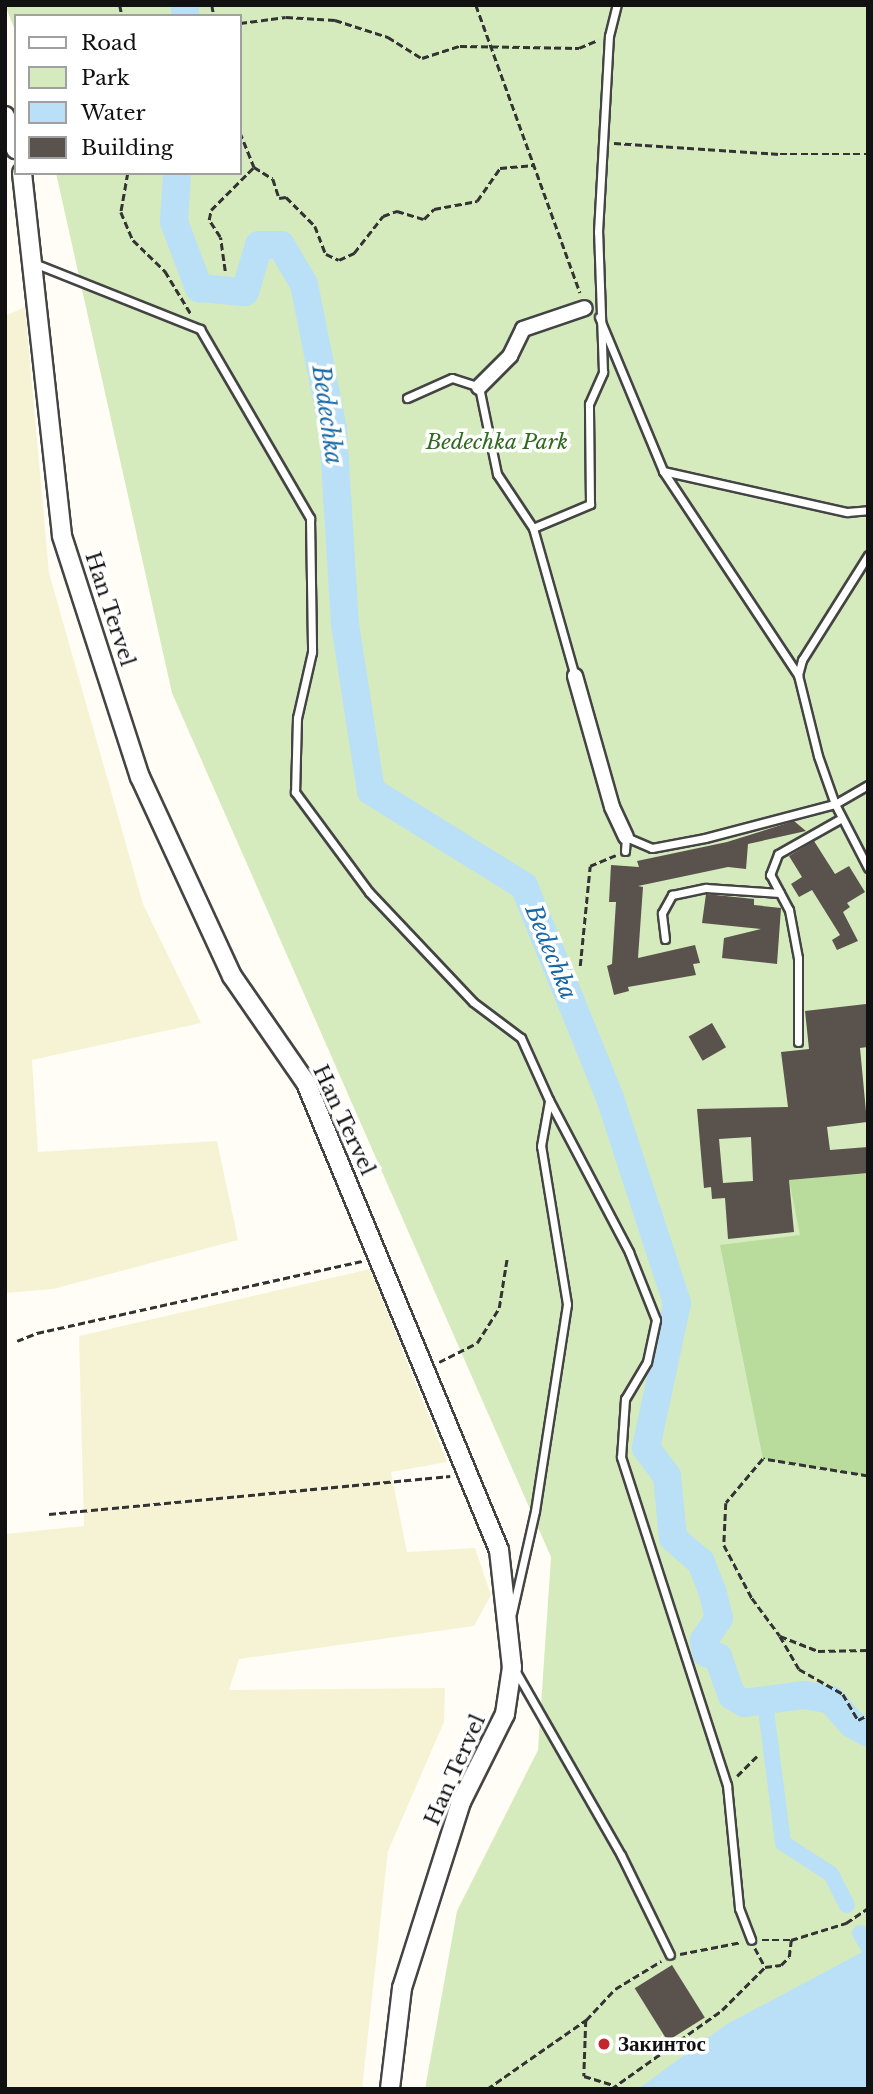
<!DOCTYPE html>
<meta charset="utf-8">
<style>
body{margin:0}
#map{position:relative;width:873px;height:2094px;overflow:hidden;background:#fffdf5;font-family:"Libre Baskerville",serif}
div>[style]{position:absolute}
.farmland>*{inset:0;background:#f6f3d4}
.green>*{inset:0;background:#d5ebbd}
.forest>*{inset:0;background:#b9dc9c}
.water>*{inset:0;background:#b9e0f7}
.canal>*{height:16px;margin:-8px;padding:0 8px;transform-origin:8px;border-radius:8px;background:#b9e0f7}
.river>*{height:28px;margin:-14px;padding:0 14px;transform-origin:14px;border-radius:14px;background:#b9e0f7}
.building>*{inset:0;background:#5a524d;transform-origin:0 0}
.path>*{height:2.5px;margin-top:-1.25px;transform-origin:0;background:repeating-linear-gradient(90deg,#333 0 7px,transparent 0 10.5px)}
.roads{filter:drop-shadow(2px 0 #444) drop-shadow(-2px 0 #444) drop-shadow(0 2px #444) drop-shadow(0 -2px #444)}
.service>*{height:7px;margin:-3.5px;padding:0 3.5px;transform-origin:3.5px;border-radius:3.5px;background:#fff}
.minor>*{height:14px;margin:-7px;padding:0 7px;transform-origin:7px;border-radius:7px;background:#fff}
.tertiary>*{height:18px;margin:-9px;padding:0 9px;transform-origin:9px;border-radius:9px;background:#fff}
.dots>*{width:19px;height:19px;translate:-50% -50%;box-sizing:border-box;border:4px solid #fff;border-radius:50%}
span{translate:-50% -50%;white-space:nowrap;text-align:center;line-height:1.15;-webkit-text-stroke:7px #fff;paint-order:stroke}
.park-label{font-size:21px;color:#2f6b1f;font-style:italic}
.street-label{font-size:21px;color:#111}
.poi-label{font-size:21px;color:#111;font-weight:700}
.left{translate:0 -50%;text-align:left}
.water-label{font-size:23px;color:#1768a6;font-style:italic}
.frame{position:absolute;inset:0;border:7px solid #111;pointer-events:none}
.legend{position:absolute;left:14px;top:14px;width:228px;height:161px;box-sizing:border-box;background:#fff;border:2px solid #a0a0a0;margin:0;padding:9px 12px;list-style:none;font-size:21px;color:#111}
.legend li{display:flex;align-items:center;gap:14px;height:35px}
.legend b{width:35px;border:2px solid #a0a0a0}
</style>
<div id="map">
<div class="farmland">
<i style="clip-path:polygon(25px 307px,49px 573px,143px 904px,201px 1023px,32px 1060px,38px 1152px,217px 1141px,238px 1240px,53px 1289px,5px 1293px,5px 316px)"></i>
<i style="clip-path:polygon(370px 1269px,447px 1462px,391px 1472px,407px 1552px,475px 1548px,491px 1595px,474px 1626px,239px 1659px,229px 1690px,445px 1688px,444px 1722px,388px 1851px,362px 2089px,5px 2089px,5px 1534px,84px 1526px,79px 1336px)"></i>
</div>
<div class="green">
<i style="clip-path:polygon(5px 5px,868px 5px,868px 2089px,425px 2089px,457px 1911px,538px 1750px,551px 1557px,172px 693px,56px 173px,240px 173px,240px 16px,16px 16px,16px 33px)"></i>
</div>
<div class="forest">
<i style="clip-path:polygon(868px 1173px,868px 1476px,763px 1459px,720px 1245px,800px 1235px,789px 1180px)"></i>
</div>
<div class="water">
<i style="clip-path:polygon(868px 1949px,868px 2089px,638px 2089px,727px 2024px)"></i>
</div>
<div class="canal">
<i style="left:765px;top:1702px;width:142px;rotate:82.7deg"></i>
<i style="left:783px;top:1843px;width:57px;rotate:32.9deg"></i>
<i style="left:831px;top:1874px;width:35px;rotate:63deg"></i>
<i style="left:860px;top:1933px;width:16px;rotate:60deg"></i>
</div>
<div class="river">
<i style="left:185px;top:16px;width:11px;rotate:-90deg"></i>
<i style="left:177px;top:173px;width:49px;rotate:93.5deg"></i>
<i style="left:174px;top:222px;width:71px;rotate:69.3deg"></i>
<i style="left:199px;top:288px;width:46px;rotate:5deg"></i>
<i style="left:245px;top:292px;width:49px;rotate:-73.4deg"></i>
<i style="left:259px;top:245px;width:22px"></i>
<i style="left:281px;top:245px;width:45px;rotate:59.5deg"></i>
<i style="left:304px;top:284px;width:148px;rotate:78.7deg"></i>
<i style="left:333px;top:429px;width:195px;rotate:86.5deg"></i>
<i style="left:345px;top:624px;width:169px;rotate:81.2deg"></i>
<i style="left:371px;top:791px;width:180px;rotate:31.8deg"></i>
<i style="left:524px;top:886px;width:229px;rotate:67.9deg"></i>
<i style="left:610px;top:1098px;width:216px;rotate:71.9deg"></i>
<i style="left:677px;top:1303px;width:148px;rotate:102.1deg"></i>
<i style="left:646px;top:1448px;width:35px;rotate:53deg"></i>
<i style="left:667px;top:1476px;width:62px;rotate:84.5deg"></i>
<i style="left:673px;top:1538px;width:37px;rotate:41deg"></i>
<i style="left:701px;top:1562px;width:34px;rotate:69deg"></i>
<i style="left:713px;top:1594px;width:25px;rotate:76deg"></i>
<i style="left:719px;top:1618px;width:27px;rotate:124deg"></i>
<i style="left:704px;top:1640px;width:13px;rotate:81deg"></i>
<i style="left:706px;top:1653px;width:13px;rotate:18deg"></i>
<i style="left:718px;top:1657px;width:41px;rotate:70.3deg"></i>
<i style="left:732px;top:1696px;width:14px;rotate:30deg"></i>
<i style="left:744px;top:1703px;width:61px;rotate:-7.6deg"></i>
<i style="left:804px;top:1695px;width:27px;rotate:10deg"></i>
<i style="left:831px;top:1700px;width:32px;rotate:49deg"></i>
<i style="left:852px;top:1724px;width:18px;rotate:29deg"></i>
</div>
<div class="building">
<i style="clip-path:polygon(794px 821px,806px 831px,748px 844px,746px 869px,728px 867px,638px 886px,643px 887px,638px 958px,695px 945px,700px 963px,693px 964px,696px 975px,628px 987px,629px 991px,614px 995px,607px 966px,612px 964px,616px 902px,609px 902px,611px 865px,639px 867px,637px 861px,727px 842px)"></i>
<i style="clip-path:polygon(814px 841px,835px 874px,849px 866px,865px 892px,847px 903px,850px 907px,843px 912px,858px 941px,837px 950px,832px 940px,840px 935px,812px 890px,799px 897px,791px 884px,802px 877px,789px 856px)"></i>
<i style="clip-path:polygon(706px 894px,754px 899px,754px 905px,781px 908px,777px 964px,722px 958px,724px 938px,761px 929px,702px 923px)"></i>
<i style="clip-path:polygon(evenodd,866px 1004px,868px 1047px,860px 1048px,867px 1122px,827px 1127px,830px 1150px,868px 1147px,868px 1173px,789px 1180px,794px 1232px,728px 1239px,725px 1198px,712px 1199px,711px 1187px,704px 1188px,697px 1109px,788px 1107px,781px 1052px,809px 1049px,805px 1011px,866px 1004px,751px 1137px,753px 1181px,723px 1183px,719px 1139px,751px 1137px)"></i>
<i style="left:712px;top:1023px;width:28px;height:27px;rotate:60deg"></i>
<i style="left:672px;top:1965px;width:62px;height:44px;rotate:58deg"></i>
</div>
<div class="path">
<i style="left:120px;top:5px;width:11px;rotate:80deg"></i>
<i style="left:212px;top:5px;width:11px;rotate:80deg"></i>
<i style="left:476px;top:5px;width:306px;rotate:70.1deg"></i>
<i style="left:240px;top:23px;width:46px;rotate:-7.4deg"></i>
<i style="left:286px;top:17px;width:49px;rotate:3.5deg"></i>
<i style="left:335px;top:20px;width:56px;rotate:17.8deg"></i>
<i style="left:388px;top:37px;width:40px;rotate:32deg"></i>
<i style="left:422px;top:58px;width:40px;rotate:-18deg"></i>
<i style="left:460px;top:46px;width:119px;rotate:1deg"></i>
<i style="left:579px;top:48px;width:21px;rotate:-23deg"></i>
<i style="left:240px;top:132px;width:38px;rotate:68deg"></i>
<i style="left:254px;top:167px;width:22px;rotate:32deg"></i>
<i style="left:273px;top:179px;width:20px;rotate:72deg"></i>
<i style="left:279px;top:198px;width:7px;rotate:-8deg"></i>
<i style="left:286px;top:197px;width:41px;rotate:45deg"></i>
<i style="left:315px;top:226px;width:30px;rotate:69deg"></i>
<i style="left:326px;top:254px;width:14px;rotate:25deg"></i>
<i style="left:339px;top:260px;width:17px;rotate:-25deg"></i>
<i style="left:354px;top:253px;width:47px;rotate:-51.9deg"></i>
<i style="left:383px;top:216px;width:15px;rotate:-20deg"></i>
<i style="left:397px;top:211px;width:28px;rotate:17deg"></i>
<i style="left:424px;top:219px;width:14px;rotate:-45deg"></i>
<i style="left:434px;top:209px;width:44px;rotate:-10.5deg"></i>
<i style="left:477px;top:201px;width:40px;rotate:-55.1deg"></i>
<i style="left:500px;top:168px;width:35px;rotate:-5deg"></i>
<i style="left:614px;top:143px;width:166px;rotate:3.8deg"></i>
<i style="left:780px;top:154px;width:88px"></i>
<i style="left:128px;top:173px;width:40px;rotate:100deg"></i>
<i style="left:121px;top:212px;width:30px;rotate:67deg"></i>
<i style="left:133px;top:240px;width:45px;rotate:44.1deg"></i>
<i style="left:165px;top:271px;width:50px;rotate:58.8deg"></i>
<i style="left:225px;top:271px;width:34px;rotate:-98deg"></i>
<i style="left:220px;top:237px;width:20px;rotate:-123deg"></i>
<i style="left:209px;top:220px;width:10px;rotate:-79deg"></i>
<i style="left:211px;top:210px;width:61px;rotate:-45deg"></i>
<i style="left:580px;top:966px;width:100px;rotate:-84.3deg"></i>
<i style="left:590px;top:866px;width:28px;rotate:-23deg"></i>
<i style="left:17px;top:1341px;width:22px;rotate:-22deg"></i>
<i style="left:37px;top:1333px;width:334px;rotate:-12.5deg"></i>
<i style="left:439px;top:1362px;width:42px;rotate:-26.6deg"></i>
<i style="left:477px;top:1343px;width:41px;rotate:-57.8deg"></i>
<i style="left:499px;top:1308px;width:51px;rotate:-80.9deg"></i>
<i style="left:868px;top:1476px;width:106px;rotate:-170.8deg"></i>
<i style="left:763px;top:1459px;width:57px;rotate:130.1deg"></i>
<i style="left:726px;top:1503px;width:42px;rotate:92.7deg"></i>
<i style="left:724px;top:1545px;width:60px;rotate:62.2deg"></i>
<i style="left:752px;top:1598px;width:47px;rotate:53.6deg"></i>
<i style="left:780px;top:1636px;width:41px;rotate:21.5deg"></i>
<i style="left:818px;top:1651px;width:50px;rotate:-1.1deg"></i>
<i style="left:49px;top:1514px;width:403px;rotate:-5.4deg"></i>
<i style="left:780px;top:1636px;width:38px;rotate:60deg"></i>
<i style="left:799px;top:1669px;width:51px;rotate:29.6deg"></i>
<i style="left:843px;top:1694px;width:30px;rotate:60deg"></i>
<i style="left:858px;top:1720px;width:11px;rotate:-27deg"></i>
<i style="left:737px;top:1776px;width:28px;rotate:-45deg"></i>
<i style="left:762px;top:1940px;width:29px"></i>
<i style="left:755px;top:1948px;width:21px;rotate:62deg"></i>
<i style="left:680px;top:1954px;width:63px;rotate:-11deg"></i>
<i style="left:586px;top:2020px;width:56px;rotate:92deg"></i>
<i style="left:584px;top:2076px;width:30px;rotate:17deg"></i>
<i style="left:487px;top:2089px;width:121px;rotate:-34.9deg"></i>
<i style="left:586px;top:2020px;width:42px;rotate:-46.9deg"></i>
<i style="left:615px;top:1989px;width:54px;rotate:-31.3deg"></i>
<i style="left:611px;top:2089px;width:136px;rotate:-35.4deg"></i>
<i style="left:722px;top:2010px;width:61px;rotate:-45deg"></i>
<i style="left:765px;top:1967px;width:16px;rotate:-7deg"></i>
<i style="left:781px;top:1965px;width:11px;rotate:-45deg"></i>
<i style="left:789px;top:1957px;width:17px;rotate:-83deg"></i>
<i style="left:791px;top:1940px;width:58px;rotate:-17.2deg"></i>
<i style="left:846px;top:1923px;width:27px;rotate:-34deg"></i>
</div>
<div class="roads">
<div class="service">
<i style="left:34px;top:263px;width:179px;rotate:21.7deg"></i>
<i style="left:200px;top:329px;width:219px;rotate:59.8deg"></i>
<i style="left:310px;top:518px;width:134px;rotate:89.1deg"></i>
<i style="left:312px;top:652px;width:68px;rotate:102.8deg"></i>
<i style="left:297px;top:718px;width:74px;rotate:91.5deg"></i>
<i style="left:295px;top:792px;width:124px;rotate:53.5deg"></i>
<i style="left:369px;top:892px;width:151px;rotate:46.6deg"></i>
<i style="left:473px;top:1002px;width:60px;rotate:36.9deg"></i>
<i style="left:521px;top:1038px;width:68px;rotate:65.7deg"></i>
<i style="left:549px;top:1100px;width:172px;rotate:62.2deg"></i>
<i style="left:629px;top:1252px;width:73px;rotate:68.3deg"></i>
<i style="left:656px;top:1320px;width:43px;rotate:102.1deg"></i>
<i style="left:647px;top:1362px;width:43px;rotate:120.7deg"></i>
<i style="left:625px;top:1399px;width:58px;rotate:93.9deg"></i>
<i style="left:621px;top:1457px;width:345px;rotate:72.1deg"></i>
<i style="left:727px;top:1785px;width:124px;rotate:84.4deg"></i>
<i style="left:739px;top:1908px;width:34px;rotate:69deg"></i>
<i style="left:599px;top:317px;width:167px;rotate:67.4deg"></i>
<i style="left:663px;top:471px;width:245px;rotate:56.5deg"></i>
<i style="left:798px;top:675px;width:83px;rotate:76.1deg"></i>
<i style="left:818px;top:756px;width:51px;rotate:70.5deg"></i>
<i style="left:835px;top:804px;width:72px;rotate:62.7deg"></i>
<i style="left:407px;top:398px;width:49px;rotate:-24deg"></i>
<i style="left:452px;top:378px;width:28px;rotate:18deg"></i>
<i style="left:479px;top:387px;width:89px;rotate:78.3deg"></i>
<i style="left:497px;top:474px;width:65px;rotate:56.3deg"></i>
<i style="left:533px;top:528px;width:154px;rotate:74.2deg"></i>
<i style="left:663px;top:471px;width:189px;rotate:12.6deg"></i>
<i style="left:847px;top:512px;width:21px;rotate:-5deg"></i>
<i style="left:533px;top:528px;width:62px;rotate:-22.8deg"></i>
<i style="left:590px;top:504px;width:100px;rotate:-90.6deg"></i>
<i style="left:589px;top:404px;width:35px;rotate:-66deg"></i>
<i style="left:603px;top:372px;width:140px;rotate:-92deg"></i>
<i style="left:598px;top:232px;width:196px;rotate:-86.8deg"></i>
<i style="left:609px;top:36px;width:32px;rotate:-76deg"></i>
<i style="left:798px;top:675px;width:16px;rotate:-75deg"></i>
<i style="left:802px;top:660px;width:124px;rotate:-57.8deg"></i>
<i style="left:625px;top:851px;width:14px;rotate:-86deg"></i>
<i style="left:626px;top:837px;width:28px;rotate:23deg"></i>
<i style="left:652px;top:848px;width:54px;rotate:-10.7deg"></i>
<i style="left:705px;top:838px;width:134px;rotate:-14.7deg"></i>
<i style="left:835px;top:804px;width:38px;rotate:-30deg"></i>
<i style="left:665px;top:939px;width:26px;rotate:-97deg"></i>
<i style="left:662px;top:913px;width:21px;rotate:-61deg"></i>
<i style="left:672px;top:895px;width:35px;rotate:-12deg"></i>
<i style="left:706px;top:888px;width:74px;rotate:3.9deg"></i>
<i style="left:798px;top:1042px;width:84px;rotate:-90deg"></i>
<i style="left:798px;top:958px;width:49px;rotate:-100.6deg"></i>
<i style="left:789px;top:910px;width:40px;rotate:-118deg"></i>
<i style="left:770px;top:875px;width:22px;rotate:-69deg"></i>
<i style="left:778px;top:854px;width:73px;rotate:-29.4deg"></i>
<i style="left:512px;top:1613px;width:105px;rotate:-77.3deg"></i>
<i style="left:535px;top:1511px;width:209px;rotate:-81.2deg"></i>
<i style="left:567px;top:1304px;width:160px;rotate:-99.3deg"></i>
<i style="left:541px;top:1146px;width:46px;rotate:-79.9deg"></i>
<i style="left:515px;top:1670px;width:213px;rotate:60.2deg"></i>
<i style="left:621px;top:1855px;width:111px;rotate:63.9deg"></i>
</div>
<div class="minor">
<i style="left:479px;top:387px;width:44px;rotate:-45deg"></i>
<i style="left:510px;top:356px;width:30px;rotate:-64deg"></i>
<i style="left:523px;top:329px;width:65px;rotate:-18.7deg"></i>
<i style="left:575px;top:676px;width:136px;rotate:74.2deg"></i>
<i style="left:612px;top:807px;width:33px;rotate:65deg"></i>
</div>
<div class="tertiary">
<i style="left:5px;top:116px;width:35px;rotate:72deg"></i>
<i style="left:22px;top:173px;width:365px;rotate:83.7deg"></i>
<i style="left:62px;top:536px;width:253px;rotate:72.1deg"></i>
<i style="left:140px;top:777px;width:219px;rotate:65.2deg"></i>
<i style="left:232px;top:976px;width:130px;rotate:55.3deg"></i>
<i style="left:306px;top:1083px;width:505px;rotate:67.55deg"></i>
<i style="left:499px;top:1550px;width:118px;rotate:83.7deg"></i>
<i style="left:512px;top:1667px;width:48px;rotate:98.5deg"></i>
<i style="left:505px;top:1714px;width:98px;rotate:116.6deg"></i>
<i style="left:461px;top:1802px;width:195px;rotate:107.6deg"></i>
<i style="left:402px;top:1988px;width:102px;rotate:96.8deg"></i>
</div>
</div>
<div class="dots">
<i style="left:604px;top:2044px;background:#c4262e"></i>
</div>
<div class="park-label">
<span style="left:497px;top:442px">Bedechka Park</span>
</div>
<div class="street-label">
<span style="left:110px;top:609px;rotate:72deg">Han Tervel</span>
<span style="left:344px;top:1120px;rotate:65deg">Han Tervel</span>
<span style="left:455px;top:1770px;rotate:-66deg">Han Tervel</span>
</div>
<div class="poi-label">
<span class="left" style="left:618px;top:2044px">Закинтос</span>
</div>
<div class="water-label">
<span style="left:327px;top:415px;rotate:82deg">Bedechka</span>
<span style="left:551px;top:952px;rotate:68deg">Bedechka</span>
</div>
<div class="frame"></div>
<ul class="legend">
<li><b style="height:9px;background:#fff"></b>Road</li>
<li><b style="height:19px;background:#d5ebbd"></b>Park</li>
<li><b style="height:19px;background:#b9e0f7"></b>Water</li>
<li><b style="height:19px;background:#5a524d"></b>Building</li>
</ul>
</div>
